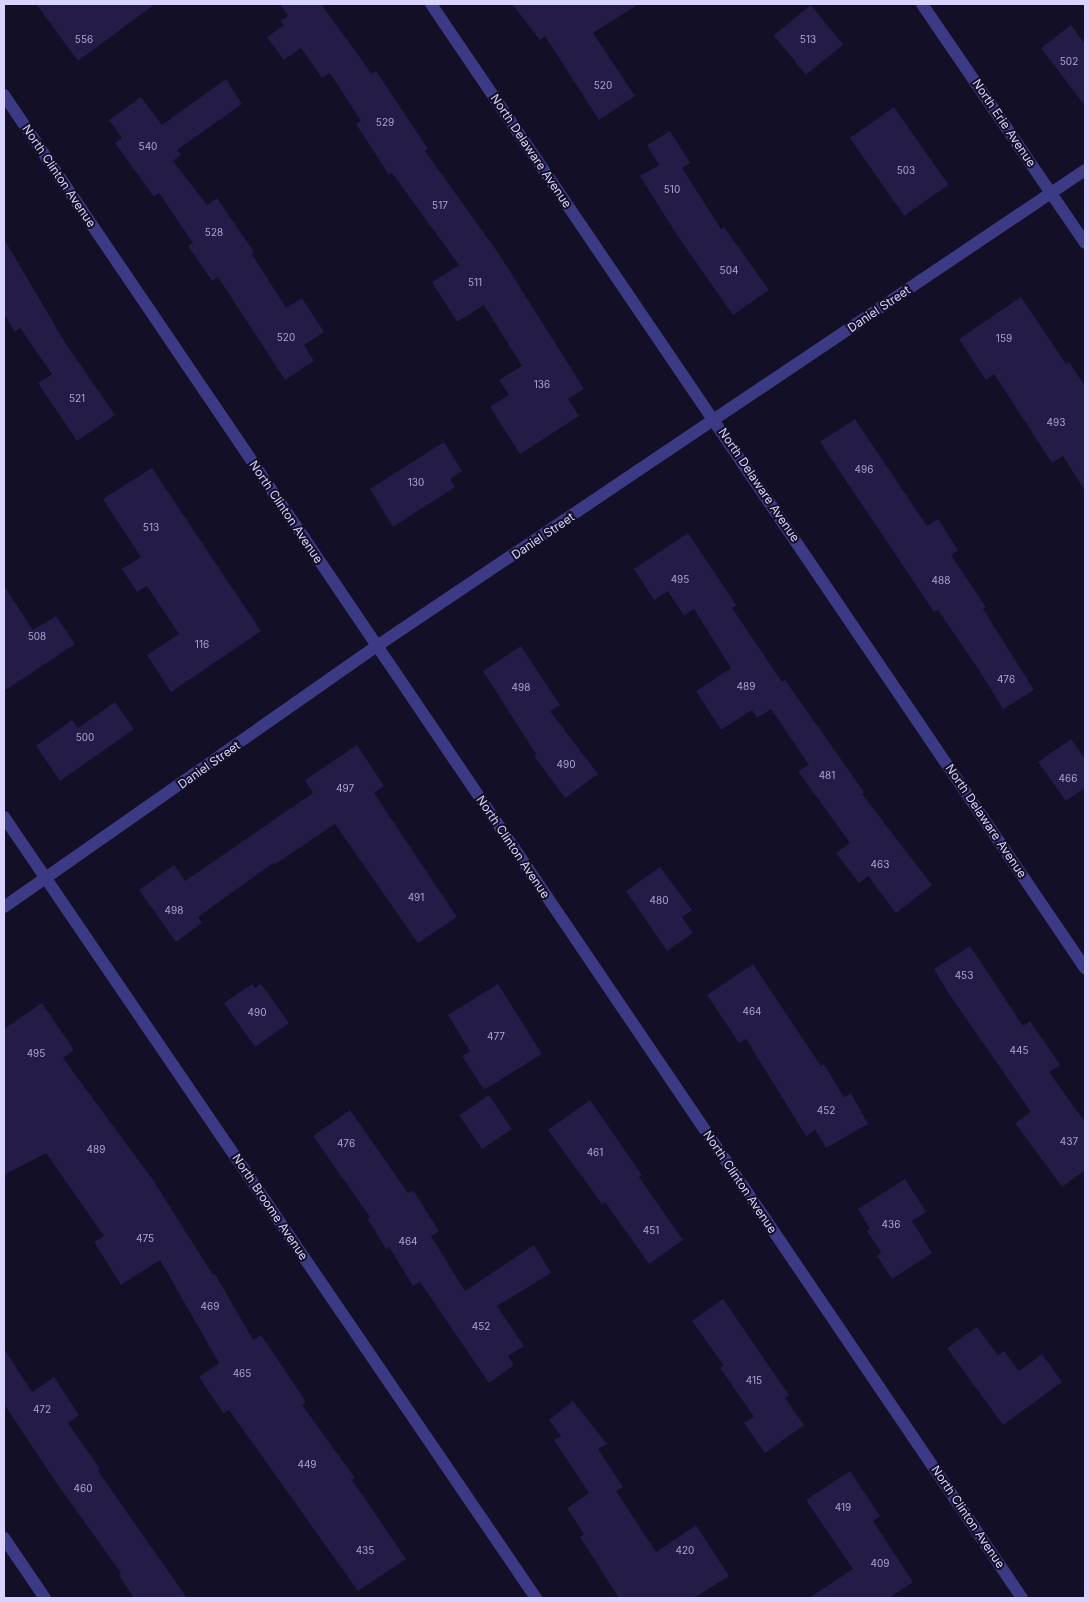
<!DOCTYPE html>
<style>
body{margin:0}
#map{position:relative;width:1089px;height:1602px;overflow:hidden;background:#130f26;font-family:Inter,sans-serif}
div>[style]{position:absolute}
.building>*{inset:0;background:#241b47;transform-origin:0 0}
.minor>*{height:12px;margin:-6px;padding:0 6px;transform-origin:6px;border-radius:6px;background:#3d3a85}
span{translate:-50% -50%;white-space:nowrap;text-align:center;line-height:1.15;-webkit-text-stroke:4px #130f26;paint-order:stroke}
.number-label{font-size:10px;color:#aca6d1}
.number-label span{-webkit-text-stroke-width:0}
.street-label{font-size:12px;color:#d9d4ff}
.frame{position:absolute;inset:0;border:5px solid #d9d4ff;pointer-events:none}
</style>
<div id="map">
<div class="building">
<i style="clip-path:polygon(36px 4px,155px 4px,78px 61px)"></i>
<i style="clip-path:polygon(280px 4px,321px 4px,372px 74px,376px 71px,428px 149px,425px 151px,499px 254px,584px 389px,568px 399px,579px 416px,520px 454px,490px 407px,509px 395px,499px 380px,522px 366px,484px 305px,457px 322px,432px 282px,459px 265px,392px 173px,389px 175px,356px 124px,361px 121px,330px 73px,322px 78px,301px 48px,284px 60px,267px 37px,284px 25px,280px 21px,288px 16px)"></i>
<i style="clip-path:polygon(512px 4px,639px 4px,593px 33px,635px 96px,599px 120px,545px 36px,540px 40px)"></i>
<i style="left:811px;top:5px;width:51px;height:48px;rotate:51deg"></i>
<i style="clip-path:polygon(1071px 25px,1085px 44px,1085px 106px,1041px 48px)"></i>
<i style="clip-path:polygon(226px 79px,242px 104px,177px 150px,181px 155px,173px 161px,207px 205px,217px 198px,254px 252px,252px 254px,286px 308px,302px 298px,324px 332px,304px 345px,314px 361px,285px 380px,218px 277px,212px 281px,188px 246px,193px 243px,159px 193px,154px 197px,115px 143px,122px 138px,109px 120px,141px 97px,162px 125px)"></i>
<i style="left:894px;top:107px;width:95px;height:54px;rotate:55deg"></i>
<i style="clip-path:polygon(670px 131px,690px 163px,682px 168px,721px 229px,724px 227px,769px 290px,733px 315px,677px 235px,640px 176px,659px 165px,647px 145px)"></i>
<i style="clip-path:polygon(4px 239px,66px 344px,115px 415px,77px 441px,38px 383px,52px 374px,20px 328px,15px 332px,4px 314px)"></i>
<i style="clip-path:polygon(1021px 297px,1066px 364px,1069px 362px,1085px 386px,1085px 491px,1063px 456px,1052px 463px,994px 374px,986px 380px,959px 339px)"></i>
<i style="clip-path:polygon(855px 419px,927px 526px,938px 519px,958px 550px,951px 555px,986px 607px,983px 609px,1034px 690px,1003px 709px,979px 670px,938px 610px,934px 612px,820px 442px)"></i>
<i style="clip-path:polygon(444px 442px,462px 471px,450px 479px,455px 487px,393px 527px,370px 489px)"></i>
<i style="clip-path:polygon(152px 468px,261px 631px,171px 692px,147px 655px,179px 634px,147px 586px,137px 592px,122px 569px,141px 557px,103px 499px)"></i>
<i style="clip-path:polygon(688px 533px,737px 606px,732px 608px,782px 682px,785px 680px,864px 792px,862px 794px,932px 885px,896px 913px,868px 876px,859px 883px,836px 853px,850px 843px,798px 771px,809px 765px,771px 709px,757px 718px,752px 710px,721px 730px,696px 691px,731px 668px,694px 609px,684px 616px,668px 591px,654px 600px,634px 569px)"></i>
<i style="clip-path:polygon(4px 586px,33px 630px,56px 616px,75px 644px,4px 691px)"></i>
<i style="clip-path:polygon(521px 646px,560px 705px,550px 711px,598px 774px,565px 798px,534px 756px,536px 754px,483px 671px)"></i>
<i style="clip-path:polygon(115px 702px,134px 729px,60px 781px,36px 746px,72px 720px,78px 728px)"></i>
<i style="clip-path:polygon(1071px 739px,1085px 759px,1085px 788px,1066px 801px,1038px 762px)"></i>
<i style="clip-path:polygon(357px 745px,384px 786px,374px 793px,457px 917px,418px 943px,335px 824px,274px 865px,273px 863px,198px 917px,202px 923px,176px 942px,139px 890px,174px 865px,185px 881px,313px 793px,305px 780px)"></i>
<i style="clip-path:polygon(660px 867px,692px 910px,682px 917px,693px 933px,667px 951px,626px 891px)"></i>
<i style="clip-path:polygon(970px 946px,1023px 1026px,1030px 1021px,1060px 1065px,1049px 1072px,1085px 1122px,1085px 1170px,1062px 1187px,1015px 1123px,1031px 1112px,947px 991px,934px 969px)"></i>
<i style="clip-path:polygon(753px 964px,821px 1066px,824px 1064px,844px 1098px,851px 1093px,868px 1124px,826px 1148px,815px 1130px,806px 1136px,746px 1039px,739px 1043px,707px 995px)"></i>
<i style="clip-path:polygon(252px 984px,255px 988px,261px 984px,289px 1023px,255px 1047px,224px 1003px)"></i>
<i style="clip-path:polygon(498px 984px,542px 1054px,484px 1090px,462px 1056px,470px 1051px,448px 1015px)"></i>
<i style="clip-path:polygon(42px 1003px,74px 1050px,63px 1058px,153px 1180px,213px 1275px,215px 1274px,253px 1340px,261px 1335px,306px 1402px,302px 1405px,355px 1478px,352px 1480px,406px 1559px,358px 1591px,229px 1410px,223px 1413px,199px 1377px,219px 1363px,160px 1260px,121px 1285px,94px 1242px,104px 1236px,46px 1153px,4px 1175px,4px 1029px)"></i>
<i style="left:489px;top:1095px;width:41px;height:36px;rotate:56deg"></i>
<i style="clip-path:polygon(590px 1100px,642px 1175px,639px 1177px,683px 1240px,649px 1264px,605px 1202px,602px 1204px,548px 1130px)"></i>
<i style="clip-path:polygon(350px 1110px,408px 1193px,413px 1190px,439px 1231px,431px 1236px,465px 1291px,534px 1245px,551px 1273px,497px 1306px,524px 1346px,508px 1356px,514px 1365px,489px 1383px,420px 1282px,413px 1286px,389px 1247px,386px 1249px,367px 1218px,370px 1217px,313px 1136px)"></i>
<i style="clip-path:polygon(905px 1179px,926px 1212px,912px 1221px,932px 1253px,892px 1279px,877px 1256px,881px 1252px,867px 1231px,870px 1229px,858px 1209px)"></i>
<i style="clip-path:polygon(723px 1299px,789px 1395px,785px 1398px,804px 1425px,765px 1453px,744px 1423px,754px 1417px,720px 1368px,724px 1366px,692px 1321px)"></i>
<i style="clip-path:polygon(977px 1327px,998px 1355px,1004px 1351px,1019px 1371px,1042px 1354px,1062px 1382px,1003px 1425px,947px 1348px)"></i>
<i style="clip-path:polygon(4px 1349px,32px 1392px,54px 1377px,79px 1415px,68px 1423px,100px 1469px,98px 1471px,187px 1598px,134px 1598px,119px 1575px,121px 1573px,53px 1478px,4px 1404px)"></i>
<i style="clip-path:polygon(573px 1401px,607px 1444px,598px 1449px,623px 1487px,616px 1491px,656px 1552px,696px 1525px,729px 1576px,694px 1598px,619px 1598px,580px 1537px,584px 1534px,567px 1508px,589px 1493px,554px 1440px,561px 1436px,549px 1420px)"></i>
<i style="clip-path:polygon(850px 1471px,880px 1516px,873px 1521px,913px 1582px,889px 1598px,809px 1598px,853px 1569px,806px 1500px)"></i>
</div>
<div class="minor">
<i style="left:431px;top:4px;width:1165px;rotate:55.85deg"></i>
<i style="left:922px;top:4px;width:289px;rotate:55.7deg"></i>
<i style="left:4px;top:95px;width:1815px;rotate:55.89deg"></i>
<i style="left:4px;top:817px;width:945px;rotate:55.74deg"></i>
<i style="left:4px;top:907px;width:455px;rotate:-35deg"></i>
<i style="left:377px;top:646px;width:853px;rotate:-33.91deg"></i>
<i style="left:4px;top:1538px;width:73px;rotate:55.7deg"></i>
</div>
<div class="number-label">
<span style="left:84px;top:40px">556</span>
<span style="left:808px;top:40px">513</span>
<span style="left:1069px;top:62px">502</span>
<span style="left:603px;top:86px">520</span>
<span style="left:385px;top:123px">529</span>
<span style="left:148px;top:147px">540</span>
<span style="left:906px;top:171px">503</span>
<span style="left:672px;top:190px">510</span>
<span style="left:440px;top:206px">517</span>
<span style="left:214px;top:233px">528</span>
<span style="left:729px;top:271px">504</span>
<span style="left:475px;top:283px">511</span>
<span style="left:286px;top:338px">520</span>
<span style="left:1004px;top:339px">159</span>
<span style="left:542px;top:385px">136</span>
<span style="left:77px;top:399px">521</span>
<span style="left:1056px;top:423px">493</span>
<span style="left:864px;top:470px">496</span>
<span style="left:416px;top:483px">130</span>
<span style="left:151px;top:528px">513</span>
<span style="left:680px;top:580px">495</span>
<span style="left:941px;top:581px">488</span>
<span style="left:37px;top:637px">508</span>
<span style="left:202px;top:645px">116</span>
<span style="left:1006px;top:680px">476</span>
<span style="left:746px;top:687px">489</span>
<span style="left:521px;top:688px">498</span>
<span style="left:85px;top:738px">500</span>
<span style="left:566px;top:765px">490</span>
<span style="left:827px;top:776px">481</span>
<span style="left:1068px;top:779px">466</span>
<span style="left:345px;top:789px">497</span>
<span style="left:880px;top:865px">463</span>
<span style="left:416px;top:898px">491</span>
<span style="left:659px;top:901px">480</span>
<span style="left:174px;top:911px">498</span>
<span style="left:964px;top:976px">453</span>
<span style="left:752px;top:1012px">464</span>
<span style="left:257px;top:1013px">490</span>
<span style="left:496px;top:1037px">477</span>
<span style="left:1019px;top:1051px">445</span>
<span style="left:36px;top:1054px">495</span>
<span style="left:826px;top:1111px">452</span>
<span style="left:1069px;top:1142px">437</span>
<span style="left:346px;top:1144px">476</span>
<span style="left:96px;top:1150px">489</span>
<span style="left:595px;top:1153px">461</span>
<span style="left:891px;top:1225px">436</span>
<span style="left:651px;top:1231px">451</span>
<span style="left:145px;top:1239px">475</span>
<span style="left:408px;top:1242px">464</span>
<span style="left:210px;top:1307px">469</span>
<span style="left:481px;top:1327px">452</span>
<span style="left:242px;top:1374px">465</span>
<span style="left:754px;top:1381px">415</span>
<span style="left:42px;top:1410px">472</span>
<span style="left:307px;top:1465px">449</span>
<span style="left:83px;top:1489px">460</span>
<span style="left:843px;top:1508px">419</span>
<span style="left:365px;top:1551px">435</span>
<span style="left:685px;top:1551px">420</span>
<span style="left:880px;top:1564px">409</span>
</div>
<div class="street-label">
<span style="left:1004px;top:123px;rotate:56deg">North Erie Avenue</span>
<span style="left:531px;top:151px;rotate:56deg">North Delaware Avenue</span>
<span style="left:59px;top:176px;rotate:56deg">North Clinton Avenue</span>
<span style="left:879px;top:309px;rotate:-34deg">Daniel Street</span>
<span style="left:759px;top:485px;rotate:56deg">North Delaware Avenue</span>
<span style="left:286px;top:512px;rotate:56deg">North Clinton Avenue</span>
<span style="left:543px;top:536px;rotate:-34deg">Daniel Street</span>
<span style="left:209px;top:765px;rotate:-35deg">Daniel Street</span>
<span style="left:986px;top:821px;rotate:56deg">North Delaware Avenue</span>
<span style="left:513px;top:847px;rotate:56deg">North Clinton Avenue</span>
<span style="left:740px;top:1182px;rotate:56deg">North Clinton Avenue</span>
<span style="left:270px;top:1207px;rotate:56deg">North Broome Avenue</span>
<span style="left:968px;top:1517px;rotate:56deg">North Clinton Avenue</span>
</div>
<div class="frame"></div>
</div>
